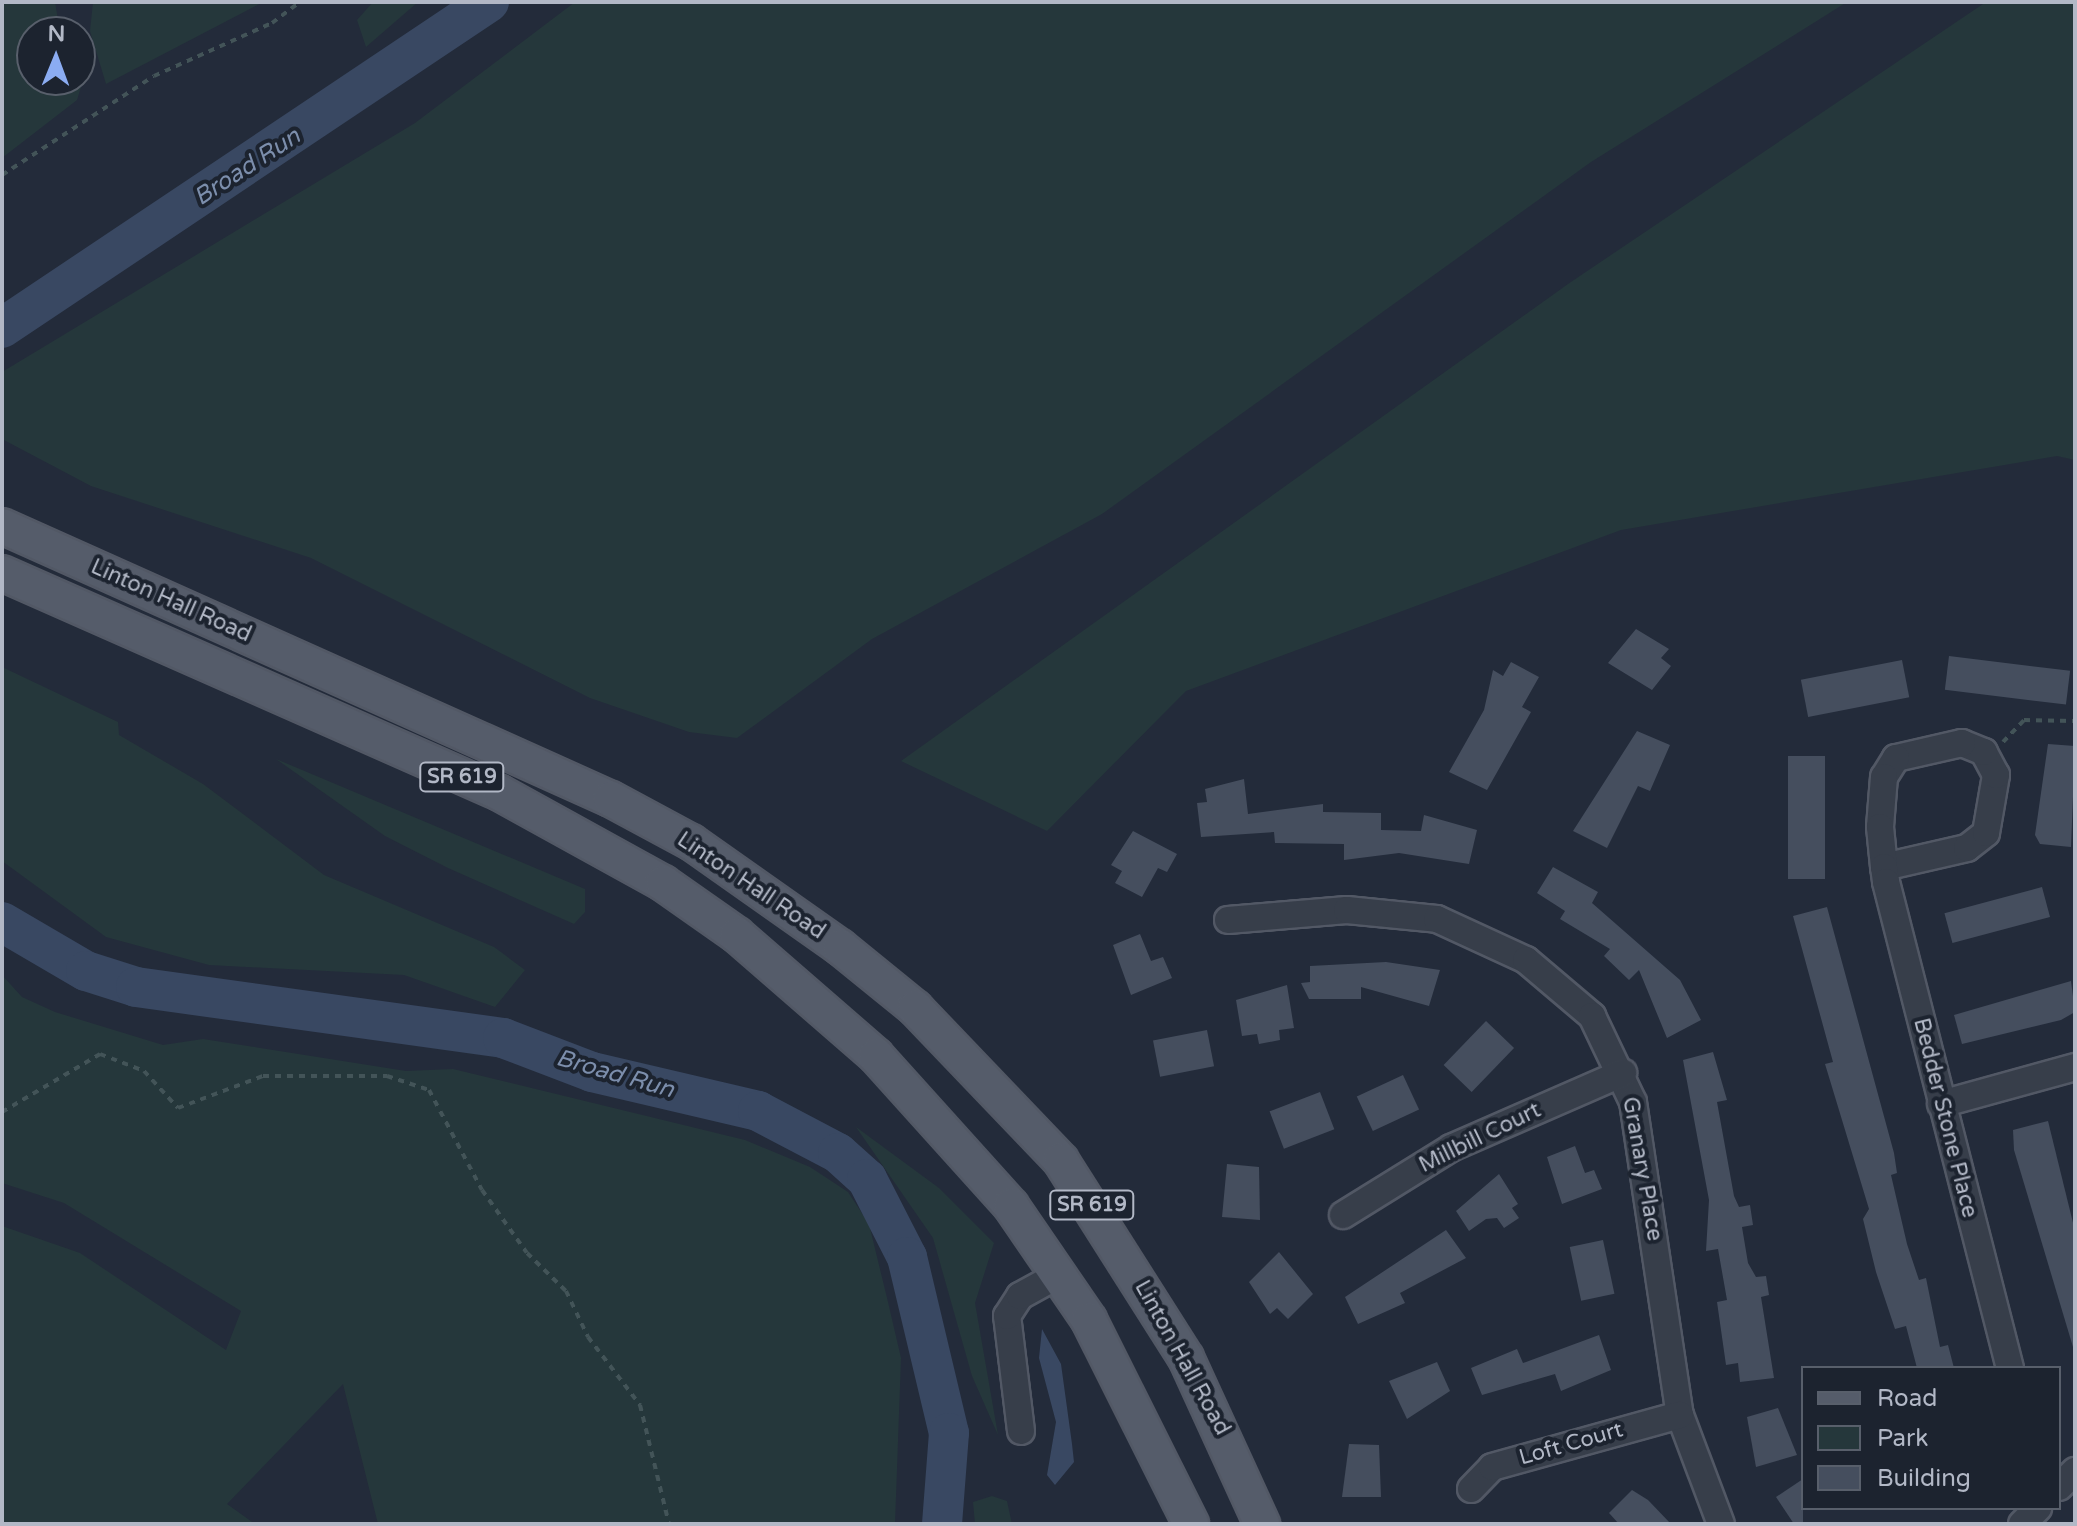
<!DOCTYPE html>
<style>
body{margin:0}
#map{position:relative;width:2077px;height:1526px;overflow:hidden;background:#232b3a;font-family:"Varela Round",sans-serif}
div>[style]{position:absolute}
.green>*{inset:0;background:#25373b}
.water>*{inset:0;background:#394862}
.river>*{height:40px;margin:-20px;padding:0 20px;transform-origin:20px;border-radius:20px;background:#394862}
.building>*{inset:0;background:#454e5e;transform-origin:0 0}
.path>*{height:4px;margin-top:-2px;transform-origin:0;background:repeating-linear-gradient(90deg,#435458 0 6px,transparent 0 12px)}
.roads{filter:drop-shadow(2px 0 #525865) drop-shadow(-2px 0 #525865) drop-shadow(0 2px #525865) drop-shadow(0 -2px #525865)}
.minor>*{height:26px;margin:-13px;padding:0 13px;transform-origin:13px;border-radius:13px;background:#373e4a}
.major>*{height:34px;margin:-17px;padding:0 17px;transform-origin:17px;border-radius:17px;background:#555c6a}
span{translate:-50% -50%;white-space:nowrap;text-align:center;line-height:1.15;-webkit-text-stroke:8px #1c232f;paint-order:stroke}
.shield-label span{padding:2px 6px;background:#1c232f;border:2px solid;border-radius:6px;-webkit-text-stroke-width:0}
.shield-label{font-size:20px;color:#b2b8c6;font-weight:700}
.street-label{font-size:22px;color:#b2b8c6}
.water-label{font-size:24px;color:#7c8eac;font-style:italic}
.frame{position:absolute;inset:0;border:4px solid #b2b8c6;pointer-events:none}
.legend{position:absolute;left:1801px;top:1366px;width:260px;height:144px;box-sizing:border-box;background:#1c232f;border:2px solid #585f6b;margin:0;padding:10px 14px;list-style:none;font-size:24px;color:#b2b8c6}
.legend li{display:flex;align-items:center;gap:16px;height:40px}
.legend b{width:40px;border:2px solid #585f6b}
.north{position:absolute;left:16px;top:16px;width:80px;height:80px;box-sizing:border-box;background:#1c232f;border:2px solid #585f6b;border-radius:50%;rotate:1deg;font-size:22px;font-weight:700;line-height:32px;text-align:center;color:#b2b8c6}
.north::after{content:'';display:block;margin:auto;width:28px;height:36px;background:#8bacf2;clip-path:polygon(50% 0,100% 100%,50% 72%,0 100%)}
</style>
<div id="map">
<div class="green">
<i style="clip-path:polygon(2px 2px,55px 2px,60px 32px,32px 32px,32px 80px,80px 80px,81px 65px,81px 87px,77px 100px,2px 158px)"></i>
<i style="clip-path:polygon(93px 2px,263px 2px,106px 84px,90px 31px)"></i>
<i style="clip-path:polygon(373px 2px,418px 2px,366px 47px,357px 20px)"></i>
<i style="clip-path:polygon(575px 2px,1847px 2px,1591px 162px,1102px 514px,872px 639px,737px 738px,689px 732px,590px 698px,311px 558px,91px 486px,2px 439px,2px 372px,415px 123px)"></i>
<i style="clip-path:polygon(1986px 2px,2075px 2px,2075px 460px,2057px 456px,1621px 530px,1186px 691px,1047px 831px,901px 761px,1568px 284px)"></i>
<i style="clip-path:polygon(2px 667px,118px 722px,119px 735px,203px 784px,324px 875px,494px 947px,525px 970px,495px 1007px,404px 975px,209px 965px,106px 937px,2px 861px)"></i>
<i style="clip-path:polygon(276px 759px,585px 889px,585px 912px,574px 924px,448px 868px,385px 836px)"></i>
<i style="clip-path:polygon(2px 975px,22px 997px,55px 1012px,163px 1045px,203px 1039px,406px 1071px,453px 1069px,745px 1140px,810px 1167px,848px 1192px,869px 1224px,888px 1302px,901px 1358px,895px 1524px,378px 1524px,343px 1384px,227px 1504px,255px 1524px,2px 1524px,2px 1226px,80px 1253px,226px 1350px,241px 1311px,64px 1203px,2px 1183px)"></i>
<i style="clip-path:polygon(856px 1127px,939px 1188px,994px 1243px,975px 1303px,998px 1435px,972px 1376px,933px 1238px)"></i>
<i style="clip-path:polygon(992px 1496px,1007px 1501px,1012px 1524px,975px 1524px,973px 1502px)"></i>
</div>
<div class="water">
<i style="clip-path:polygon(1042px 1329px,1061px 1364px,1072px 1444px,1074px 1462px,1055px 1485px,1047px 1475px,1056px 1422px,1039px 1358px)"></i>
</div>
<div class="river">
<i style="left:2px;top:328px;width:586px;rotate:-33.8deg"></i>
<i style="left:2px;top:922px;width:97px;rotate:30.3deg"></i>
<i style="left:86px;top:971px;width:52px;rotate:17.7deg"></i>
<i style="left:136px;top:987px;width:371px;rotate:7.9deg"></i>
<i style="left:503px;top:1038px;width:95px;rotate:20.9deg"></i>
<i style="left:592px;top:1072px;width:171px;rotate:13.2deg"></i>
<i style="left:758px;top:1111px;width:90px;rotate:27.7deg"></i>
<i style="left:838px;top:1153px;width:39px;rotate:42deg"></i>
<i style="left:867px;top:1179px;width:88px;rotate:62.9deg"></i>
<i style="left:907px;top:1257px;width:181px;rotate:76.6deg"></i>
<i style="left:949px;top:1433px;width:91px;rotate:94.4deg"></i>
</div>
<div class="building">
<i style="clip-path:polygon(1636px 629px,1669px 649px,1661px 658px,1671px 666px,1652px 690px,1608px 663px)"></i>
<i style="left:1949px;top:656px;width:122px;height:34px;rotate:7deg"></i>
<i style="left:1902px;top:660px;width:38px;height:103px;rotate:79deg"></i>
<i style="clip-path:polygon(1511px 662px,1539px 677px,1522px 707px,1531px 712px,1487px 790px,1449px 772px,1484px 710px,1493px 670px,1503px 676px)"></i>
<i style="clip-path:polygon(1637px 731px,1670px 745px,1650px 791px,1638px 786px,1607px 848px,1573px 831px)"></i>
<i style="clip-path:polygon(2048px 744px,2075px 746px,2071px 847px,2040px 844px,2035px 835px)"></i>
<i style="left:1788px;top:756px;width:37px;height:123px"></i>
<i style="clip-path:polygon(1244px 779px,1248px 814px,1323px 804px,1323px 812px,1381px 813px,1381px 830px,1421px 831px,1424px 815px,1477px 830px,1469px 864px,1399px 853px,1344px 860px,1344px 844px,1275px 843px,1274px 832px,1201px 837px,1197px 803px,1207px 802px,1205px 789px)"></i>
<i style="clip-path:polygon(1133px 831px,1177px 854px,1167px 872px,1158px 868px,1142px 897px,1115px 883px,1122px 871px,1111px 865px)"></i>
<i style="clip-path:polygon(1553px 867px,1598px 892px,1592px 903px,1680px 980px,1701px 1020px,1667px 1038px,1639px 970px,1629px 980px,1604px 956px,1610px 949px,1560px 919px,1565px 911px,1537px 893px)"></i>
<i style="left:2042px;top:887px;width:31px;height:101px;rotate:75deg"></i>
<i style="clip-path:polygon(1827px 907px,1894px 1153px,1897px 1173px,1891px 1175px,1907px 1244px,1919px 1280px,1926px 1278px,1940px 1347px,1948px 1345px,1954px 1368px,1917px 1368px,1906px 1326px,1895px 1329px,1876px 1272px,1863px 1219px,1869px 1209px,1825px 1064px,1833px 1062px,1793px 916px)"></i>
<i style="clip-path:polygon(1140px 934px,1151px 961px,1163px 957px,1172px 978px,1131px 995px,1113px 945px)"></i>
<i style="clip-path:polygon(1386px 962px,1440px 970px,1429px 1006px,1361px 987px,1361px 999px,1309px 999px,1301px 983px,1310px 982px,1310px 966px)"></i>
<i style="clip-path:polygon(2071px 981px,2075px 1012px,2061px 1020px,1962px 1044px,1954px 1015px)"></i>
<i style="clip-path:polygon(1287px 985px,1294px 1028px,1279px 1030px,1280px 1040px,1259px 1044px,1257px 1034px,1242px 1036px,1236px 1000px)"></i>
<i style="left:1486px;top:1021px;width:39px;height:61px;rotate:44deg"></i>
<i style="left:1207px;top:1030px;width:37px;height:55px;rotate:79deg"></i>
<i style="clip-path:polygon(1713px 1052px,1727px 1100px,1717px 1102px,1734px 1196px,1739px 1207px,1750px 1205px,1753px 1225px,1742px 1227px,1748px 1263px,1756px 1277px,1766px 1276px,1769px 1295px,1761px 1297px,1774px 1378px,1740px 1382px,1738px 1363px,1726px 1365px,1717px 1302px,1727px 1300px,1718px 1249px,1706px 1251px,1709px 1200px,1683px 1060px)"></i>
<i style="left:1403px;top:1075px;width:38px;height:51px;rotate:65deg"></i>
<i style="left:1320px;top:1092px;width:40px;height:54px;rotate:69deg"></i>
<i style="clip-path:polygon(2048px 1121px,2075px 1231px,2073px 1347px,2014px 1150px,2013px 1130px)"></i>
<i style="clip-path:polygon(1575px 1146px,1585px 1173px,1594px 1170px,1602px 1189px,1562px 1204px,1547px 1157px)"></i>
<i style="clip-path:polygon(1227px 1164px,1259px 1167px,1260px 1220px,1222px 1217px)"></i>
<i style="clip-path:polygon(1499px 1174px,1518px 1204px,1512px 1208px,1519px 1218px,1504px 1228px,1497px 1218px,1486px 1219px,1469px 1231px,1456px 1211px)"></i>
<i style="clip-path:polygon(1446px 1230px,1466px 1258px,1400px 1293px,1405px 1303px,1358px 1324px,1345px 1297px)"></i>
<i style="left:1603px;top:1240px;width:55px;height:34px;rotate:78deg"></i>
<i style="clip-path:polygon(1279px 1252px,1313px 1294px,1288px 1319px,1277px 1308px,1270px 1314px,1249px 1282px)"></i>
<i style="clip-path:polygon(1599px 1335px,1611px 1370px,1561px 1391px,1555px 1374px,1482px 1395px,1471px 1368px,1517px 1349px,1523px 1363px)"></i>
<i style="clip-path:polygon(1437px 1362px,1450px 1391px,1407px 1419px,1389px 1381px)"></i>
<i style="clip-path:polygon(1778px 1408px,1797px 1455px,1756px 1467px,1747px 1417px)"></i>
<i style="clip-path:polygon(1349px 1444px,1379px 1445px,1381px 1497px,1342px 1497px)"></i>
<i style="clip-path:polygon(1803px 1479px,1803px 1524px,1794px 1524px,1776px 1497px)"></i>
<i style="clip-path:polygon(1632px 1490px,1648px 1500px,1671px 1524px,1619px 1524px,1609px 1513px)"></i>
</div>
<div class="path">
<i style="left:2px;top:175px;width:181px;rotate:-33.1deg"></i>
<i style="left:154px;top:76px;width:129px;rotate:-24.2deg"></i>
<i style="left:272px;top:23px;width:35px;rotate:-37deg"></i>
<i style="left:2003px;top:742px;width:30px;rotate:-46deg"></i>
<i style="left:2024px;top:720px;width:51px;rotate:1.1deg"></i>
<i style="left:2px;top:1112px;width:114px;rotate:-30.6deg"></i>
<i style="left:100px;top:1054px;width:47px;rotate:21.1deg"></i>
<i style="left:144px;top:1071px;width:50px;rotate:47.4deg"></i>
<i style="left:178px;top:1108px;width:91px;rotate:-20.6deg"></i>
<i style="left:263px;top:1076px;width:124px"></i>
<i style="left:387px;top:1076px;width:44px;rotate:18.4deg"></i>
<i style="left:429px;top:1090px;width:113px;rotate:62.1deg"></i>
<i style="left:482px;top:1190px;width:77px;rotate:54.5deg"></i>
<i style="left:527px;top:1253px;width:54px;rotate:44.3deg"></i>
<i style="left:566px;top:1291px;width:51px;rotate:64.4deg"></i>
<i style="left:588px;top:1337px;width:86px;rotate:52.6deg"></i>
<i style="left:640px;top:1405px;width:122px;rotate:76.3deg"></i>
</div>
<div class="roads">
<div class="minor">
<i style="left:1884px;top:867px;width:85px;rotate:-12.9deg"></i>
<i style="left:1967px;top:848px;width:24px;rotate:-38deg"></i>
<i style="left:1986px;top:833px;width:59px;rotate:-80.2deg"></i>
<i style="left:1996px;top:775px;width:26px;rotate:-118deg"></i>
<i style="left:1984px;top:752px;width:24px;rotate:-158deg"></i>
<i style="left:1962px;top:743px;width:68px;rotate:167.2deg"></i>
<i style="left:1896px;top:758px;width:22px;rotate:122deg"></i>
<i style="left:1884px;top:777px;width:50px;rotate:94.6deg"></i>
<i style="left:1880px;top:827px;width:40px;rotate:84.3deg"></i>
<i style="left:1884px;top:867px;width:15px;rotate:82deg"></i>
<i style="left:1886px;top:882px;width:502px;rotate:75.69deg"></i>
<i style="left:1228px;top:920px;width:119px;rotate:-4.8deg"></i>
<i style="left:1347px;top:910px;width:90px;rotate:5.7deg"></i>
<i style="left:1437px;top:919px;width:98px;rotate:24.7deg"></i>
<i style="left:1526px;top:960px;width:87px;rotate:40.3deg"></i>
<i style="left:1592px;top:1016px;width:95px;rotate:64.5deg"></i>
<i style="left:1633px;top:1102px;width:317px;rotate:81.5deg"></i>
<i style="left:1680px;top:1415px;width:116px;rotate:69.4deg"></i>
<i style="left:1941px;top:1104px;width:139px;rotate:-15.4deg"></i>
<i style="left:1343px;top:1215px;width:127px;rotate:-31.8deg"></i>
<i style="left:1451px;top:1148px;width:188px;rotate:-23.6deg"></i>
<i style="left:1021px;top:1431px;width:116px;rotate:-96.9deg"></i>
<i style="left:1007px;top:1316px;width:24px;rotate:-57deg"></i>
<i style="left:1020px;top:1296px;width:46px;rotate:-28.8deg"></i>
<i style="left:2059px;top:1487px;width:23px;rotate:-45deg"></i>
<i style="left:1471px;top:1489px;width:30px;rotate:-46deg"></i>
<i style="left:1492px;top:1467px;width:195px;rotate:-15.5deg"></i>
<i style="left:2022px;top:1524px;width:23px;rotate:-45deg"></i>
</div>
<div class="major">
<i style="left:2px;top:526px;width:667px;rotate:24.15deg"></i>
<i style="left:611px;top:799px;width:91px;rotate:28.3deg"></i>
<i style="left:691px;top:842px;width:182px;rotate:35.2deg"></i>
<i style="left:840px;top:947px;width:97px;rotate:39.1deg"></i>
<i style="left:915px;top:1008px;width:211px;rotate:46.3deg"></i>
<i style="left:1061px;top:1161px;width:233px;rotate:57.6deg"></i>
<i style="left:1186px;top:1358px;width:183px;rotate:65.4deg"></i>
<i style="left:2px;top:573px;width:544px;rotate:23.83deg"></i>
<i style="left:500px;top:793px;width:186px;rotate:28.9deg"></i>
<i style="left:663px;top:883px;width:90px;rotate:35.1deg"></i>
<i style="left:737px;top:935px;width:184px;rotate:41deg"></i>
<i style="left:876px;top:1056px;width:202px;rotate:48deg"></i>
<i style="left:1011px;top:1206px;width:138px;rotate:55.6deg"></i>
<i style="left:1089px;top:1320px;width:228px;rotate:63.4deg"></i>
</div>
</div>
<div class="shield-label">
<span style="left:462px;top:777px">SR 619</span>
<span style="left:1092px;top:1205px">SR 619</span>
</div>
<div class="street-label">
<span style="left:171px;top:601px;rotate:24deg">Linton Hall Road</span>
<span style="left:751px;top:886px;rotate:34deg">Linton Hall Road</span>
<span style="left:1945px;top:1118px;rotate:76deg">Bedder Stone Place</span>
<span style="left:1480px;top:1138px;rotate:-26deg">Millbill Court</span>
<span style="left:1642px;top:1169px;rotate:80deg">Granary Place</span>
<span style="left:1182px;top:1358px;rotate:61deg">Linton Hall Road</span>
<span style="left:1571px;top:1444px;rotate:-16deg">Loft Court</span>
</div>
<div class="water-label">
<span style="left:247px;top:167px;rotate:-33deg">Broad Run</span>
<span style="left:615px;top:1074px;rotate:16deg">Broad Run</span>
</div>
<div class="frame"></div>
<ul class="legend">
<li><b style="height:10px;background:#555c6a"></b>Road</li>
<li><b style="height:22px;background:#25373b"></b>Park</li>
<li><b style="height:22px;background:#454e5e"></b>Building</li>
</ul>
<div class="north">N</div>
</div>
